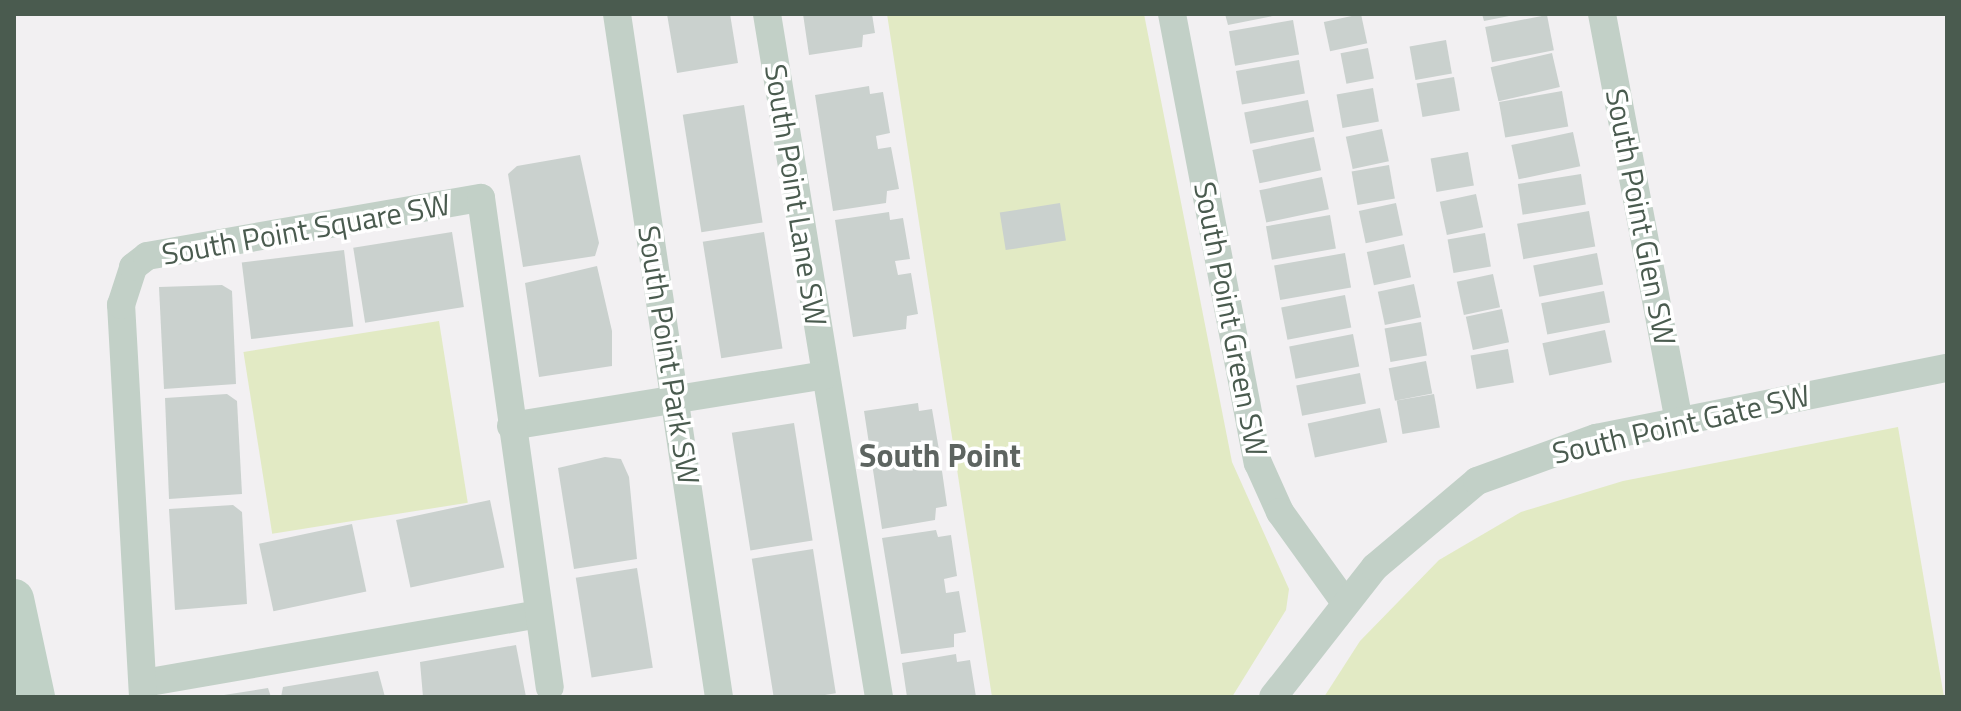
<!DOCTYPE html>
<style>
body{margin:0}
#map{position:relative;width:1961px;height:711px;overflow:hidden;background:#f2f0f2;font-family:"Titillium Web",sans-serif}
div>[style]{position:absolute}
.green>*{inset:0;background:#e2eac4;transform-origin:0 0}
.building>*{inset:0;background:#cad1ce;transform-origin:0 0}
.street>*{height:28px;margin:-14px;padding:0 14px;transform-origin:14px;border-radius:14px;background:#c2d0c7}
.secondary>*{height:40px;margin:-20px;padding:0 20px;transform-origin:20px;border-radius:20px;background:#c0d1c6}
span{translate:-50% -50%;white-space:nowrap;text-align:center;line-height:1.15;-webkit-text-stroke:7px #fff;paint-order:stroke}
.street-label{font-size:30px;color:#4a5b4f}
.neighbourhood-label{font-size:32px;color:#5d6460;font-weight:700}
.frame{position:absolute;inset:0;border:16px solid #4a5b4f;pointer-events:none}
</style>
<div id="map">
<div class="green">
<i style="clip-path:polygon(887px 14px,1144px 14px,1232px 462px,1289px 589px,1286px 610px,1232px 697px,992px 697px)"></i>
<i style="left:439px;top:321px;width:184px;height:198px;rotate:81deg"></i>
<i style="clip-path:polygon(1898px 427px,1944px 697px,1324px 697px,1360px 641px,1439px 560px,1521px 512px,1623px 481px)"></i>
</div>
<div class="building">
<i style="clip-path:polygon(667px 14px,730px 14px,738px 63px,677px 73px)"></i>
<i style="clip-path:polygon(803px 14px,872px 14px,875px 33px,863px 35px,862px 47px,809px 55px)"></i>
<i style="clip-path:polygon(1225px 14px,1278px 14px,1278px 15px,1228px 25px)"></i>
<i style="left:1361px;top:14px;width:30px;height:38px;rotate:78deg"></i>
<i style="clip-path:polygon(1482px 14px,1514px 14px,1514px 15px,1484px 21px)"></i>
<i style="left:1547px;top:15px;width:36px;height:63px;rotate:79deg"></i>
<i style="left:1293px;top:20px;width:35px;height:65px;rotate:80deg"></i>
<i style="left:1446px;top:40px;width:34px;height:37px;rotate:80deg"></i>
<i style="left:1368px;top:48px;width:31px;height:28px;rotate:79deg"></i>
<i style="left:1552px;top:53px;width:35px;height:63px;rotate:77deg"></i>
<i style="left:1299px;top:60px;width:34px;height:64px;rotate:80deg"></i>
<i style="left:1454px;top:77px;width:34px;height:38px;rotate:80deg"></i>
<i style="clip-path:polygon(869px 86px,870px 94px,883px 92px,890px 133px,876px 136px,878px 149px,891px 147px,899px 189px,887px 191px,886px 203px,833px 211px,815px 95px)"></i>
<i style="left:1373px;top:88px;width:34px;height:37px;rotate:80deg"></i>
<i style="left:1562px;top:91px;width:36px;height:64px;rotate:80deg"></i>
<i style="left:1308px;top:100px;width:32px;height:65px;rotate:79deg"></i>
<i style="left:744px;top:105px;width:119px;height:62px;rotate:81deg"></i>
<i style="left:1382px;top:129px;width:33px;height:37px;rotate:78deg"></i>
<i style="left:1573px;top:132px;width:35px;height:63px;rotate:78deg"></i>
<i style="left:1314px;top:137px;width:34px;height:63px;rotate:78deg"></i>
<i style="left:1468px;top:152px;width:34px;height:38px;rotate:80deg"></i>
<i style="clip-path:polygon(580px 155px,599px 243px,595px 256px,523px 267px,508px 174px,517px 166px)"></i>
<i style="left:1389px;top:165px;width:34px;height:38px;rotate:80deg"></i>
<i style="left:1581px;top:174px;width:31px;height:64px;rotate:81deg"></i>
<i style="left:1322px;top:177px;width:33px;height:64px;rotate:78deg"></i>
<i style="left:1476px;top:194px;width:34px;height:37px;rotate:78deg"></i>
<i style="left:1060px;top:203px;width:38px;height:61px;rotate:81deg"></i>
<i style="left:1396px;top:203px;width:33px;height:38px;rotate:78deg"></i>
<i style="left:1589px;top:211px;width:36px;height:73px;rotate:80deg"></i>
<i style="clip-path:polygon(889px 212px,890px 220px,903px 218px,910px 259px,895px 261px,898px 275px,911px 273px,918px 314px,907px 316px,906px 329px,853px 337px,835px 220px)"></i>
<i style="left:1330px;top:215px;width:34px;height:65px;rotate:80deg"></i>
<i style="left:452px;top:232px;width:76px;height:100px;rotate:81deg"></i>
<i style="left:764px;top:232px;width:118px;height:62px;rotate:81deg"></i>
<i style="left:1485px;top:233px;width:34px;height:38px;rotate:80deg"></i>
<i style="left:1404px;top:244px;width:34px;height:38px;rotate:78deg"></i>
<i style="left:344px;top:250px;width:77px;height:103px;rotate:83deg"></i>
<i style="left:1345px;top:253px;width:35px;height:72px;rotate:80deg"></i>
<i style="left:1597px;top:253px;width:32px;height:65px;rotate:79deg"></i>
<i style="clip-path:polygon(597px 266px,612px 331px,612px 366px,539px 377px,525px 283px)"></i>
<i style="left:1493px;top:274px;width:34px;height:37px;rotate:78deg"></i>
<i style="left:1414px;top:284px;width:34px;height:37px;rotate:78deg"></i>
<i style="clip-path:polygon(222px 285px,232px 291px,236px 384px,164px 389px,159px 287px)"></i>
<i style="left:1604px;top:291px;width:32px;height:64px;rotate:79deg"></i>
<i style="left:1345px;top:295px;width:33px;height:65px;rotate:79deg"></i>
<i style="left:1502px;top:309px;width:34px;height:37px;rotate:78deg"></i>
<i style="left:1421px;top:322px;width:34px;height:37px;rotate:80deg"></i>
<i style="left:1605px;top:330px;width:33px;height:64px;rotate:78deg"></i>
<i style="left:1353px;top:334px;width:33px;height:65px;rotate:79deg"></i>
<i style="left:1508px;top:349px;width:34px;height:38px;rotate:80deg"></i>
<i style="left:1426px;top:361px;width:33px;height:38px;rotate:79deg"></i>
<i style="left:1360px;top:373px;width:31px;height:65px;rotate:79deg"></i>
<i style="clip-path:polygon(227px 394px,237px 401px,242px 494px,169px 499px,165px 398px)"></i>
<i style="left:1434px;top:394px;width:34px;height:38px;rotate:80deg"></i>
<i style="clip-path:polygon(918px 403px,919px 411px,932px 409px,939px 450px,924px 453px,927px 467px,941px 464px,947px 506px,936px 508px,935px 520px,882px 529px,864px 411px)"></i>
<i style="left:1380px;top:408px;width:35px;height:74px;rotate:78deg"></i>
<i style="left:794px;top:423px;width:119px;height:63px;rotate:81deg"></i>
<i style="clip-path:polygon(605px 457px,621px 459px,629px 477px,637px 559px,574px 569px,558px 468px)"></i>
<i style="left:490px;top:500px;width:69px;height:96px;rotate:78deg"></i>
<i style="clip-path:polygon(233px 505px,242px 512px,247px 604px,175px 610px,169px 509px)"></i>
<i style="left:352px;top:524px;width:69px;height:95px;rotate:78deg"></i>
<i style="clip-path:polygon(936px 530px,938px 537px,951px 535px,957px 576px,944px 579px,946px 593px,959px 591px,966px 632px,954px 634px,954px 647px,901px 654px,882px 538px)"></i>
<i style="left:813px;top:549px;width:146px;height:62px;rotate:81deg"></i>
<i style="left:637px;top:568px;width:101px;height:62px;rotate:81deg"></i>
<i style="clip-path:polygon(516px 645px,526px 697px,423px 697px,420px 662px)"></i>
<i style="clip-path:polygon(956px 654px,957px 662px,970px 660px,976px 697px,907px 697px,902px 663px)"></i>
<i style="clip-path:polygon(378px 671px,385px 697px,281px 697px,283px 687px)"></i>
<i style="clip-path:polygon(268px 688px,271px 697px,224px 697px,224px 695px)"></i>
</div>
<div class="street">
<i style="left:617px;top:14px;width:691px;rotate:81.51deg"></i>
<i style="left:767px;top:14px;width:692px;rotate:80.69deg"></i>
<i style="left:1172px;top:14px;width:457px;rotate:79.2deg"></i>
<i style="left:1258px;top:463px;width:54px;rotate:65.8deg"></i>
<i style="left:1280px;top:512px;width:110px;rotate:54.3deg"></i>
<i style="left:1602px;top:14px;width:413px;rotate:79.3deg"></i>
<i style="left:511px;top:426px;width:318px;rotate:-9.2deg"></i>
<i style="left:144px;top:683px;width:401px;rotate:-9.9deg"></i>
<i style="left:143px;top:697px;width:393px;rotate:-93.2deg"></i>
<i style="left:121px;top:305px;width:40px;rotate:-72deg"></i>
<i style="left:133px;top:267px;width:18px;rotate:-38deg"></i>
<i style="left:147px;top:256px;width:339px;rotate:-9.9deg"></i>
<i style="left:481px;top:198px;width:494px;rotate:82deg"></i>
<i style="left:1273px;top:697px;width:165px;rotate:-51.9deg"></i>
<i style="left:1375px;top:567px;width:133px;rotate:-40.1deg"></i>
<i style="left:1477px;top:481px;width:127px;rotate:-19.9deg"></i>
<i style="left:1596px;top:438px;width:358px;rotate:-11.3deg"></i>
</div>
<div class="secondary">
<i style="left:14px;top:599px;width:100px;rotate:77.9deg"></i>
</div>
<div class="street-label">
<span style="left:796px;top:195px;rotate:81deg">South Point Lane SW</span>
<span style="left:1641px;top:217px;rotate:79deg">South Point Glen SW</span>
<span style="left:306px;top:229px;rotate:-10deg">South Point Square SW</span>
<span style="left:1231px;top:319px;rotate:79deg">South Point Green SW</span>
<span style="left:669px;top:355px;rotate:81deg">South Point Park SW</span>
<span style="left:1681px;top:424px;rotate:-13deg">South Point Gate SW</span>
</div>
<div class="neighbourhood-label">
<span style="left:940px;top:455px">South Point</span>
</div>
<div class="frame"></div>
</div>
